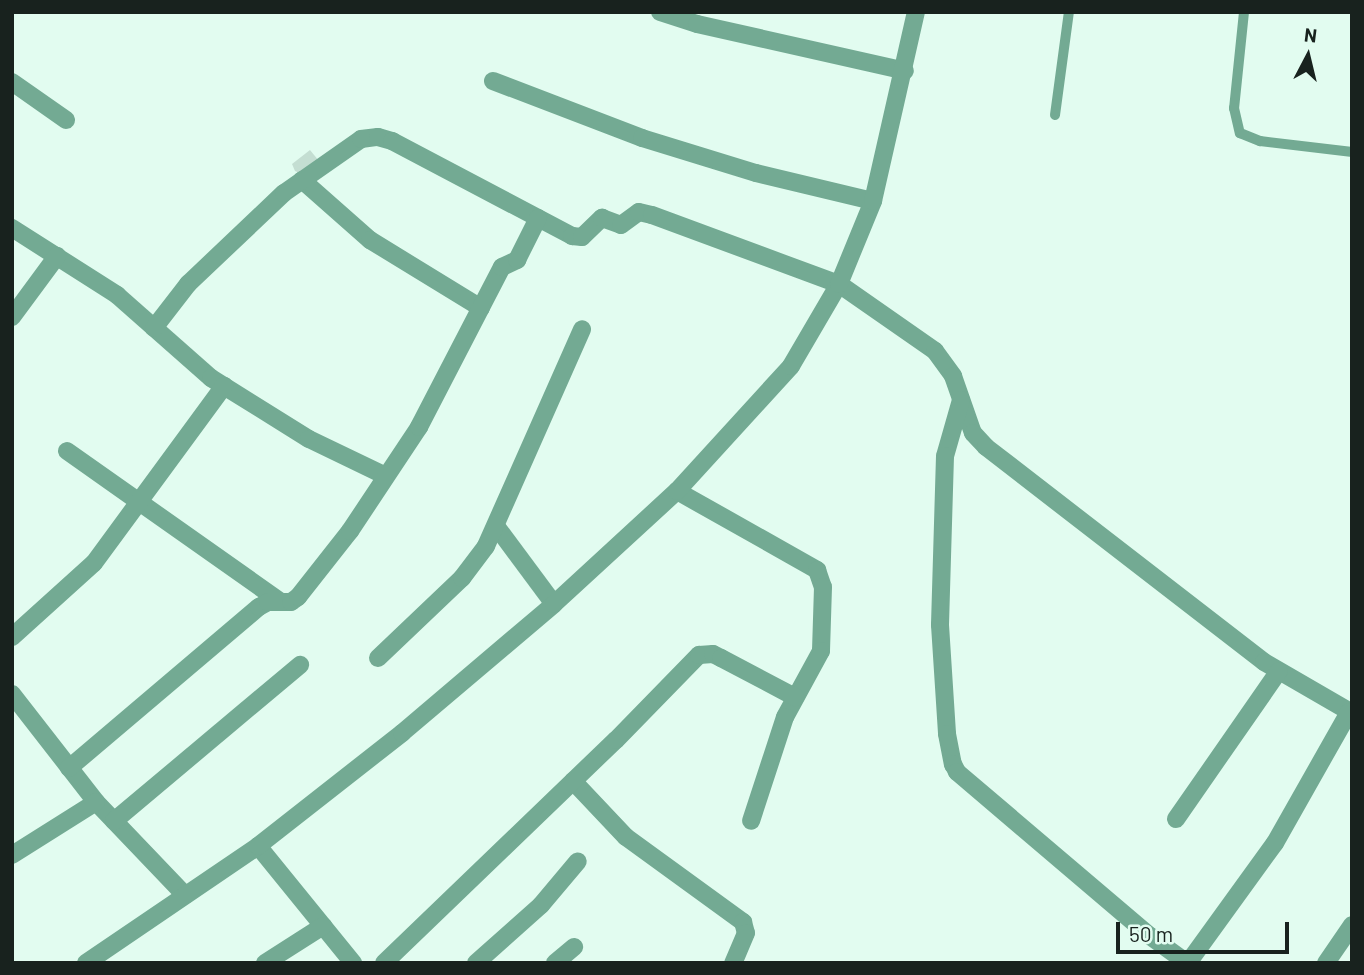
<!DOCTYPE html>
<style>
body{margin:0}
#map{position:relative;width:1364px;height:975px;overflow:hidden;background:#e2fcf0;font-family:Barlow,sans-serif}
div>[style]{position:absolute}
.building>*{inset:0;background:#c4ded2}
.lane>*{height:10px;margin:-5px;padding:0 5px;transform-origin:5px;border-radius:5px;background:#73aa93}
.street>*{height:18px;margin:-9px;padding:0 9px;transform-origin:9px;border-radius:9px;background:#73aa93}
span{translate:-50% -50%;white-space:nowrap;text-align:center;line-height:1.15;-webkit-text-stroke:6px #e2fcf0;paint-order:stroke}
.frame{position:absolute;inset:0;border:14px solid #18221e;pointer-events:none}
.north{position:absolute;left:1273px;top:21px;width:70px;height:70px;-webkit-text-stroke:5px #e2fcf0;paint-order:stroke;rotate:7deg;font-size:19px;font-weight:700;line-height:28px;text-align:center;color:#18221e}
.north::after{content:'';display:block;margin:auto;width:24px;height:32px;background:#18221e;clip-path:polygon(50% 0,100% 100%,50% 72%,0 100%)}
.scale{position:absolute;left:1116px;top:922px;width:173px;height:32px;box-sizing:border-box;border:4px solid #18221e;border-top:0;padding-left:9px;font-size:21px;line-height:24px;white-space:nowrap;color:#18221e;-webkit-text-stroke:5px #e2fcf0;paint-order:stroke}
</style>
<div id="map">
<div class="building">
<i style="clip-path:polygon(310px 150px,319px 161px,302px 174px,295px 171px,292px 164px)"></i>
</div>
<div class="lane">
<i style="left:1244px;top:12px;width:97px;rotate:95.9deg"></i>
<i style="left:1234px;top:108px;width:26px;rotate:77deg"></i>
<i style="left:1240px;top:133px;width:22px;rotate:22deg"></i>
<i style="left:1260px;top:141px;width:93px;rotate:6.8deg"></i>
<i style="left:1055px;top:115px;width:104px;rotate:-82.3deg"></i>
</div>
<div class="street">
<i style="left:660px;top:12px;width:39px;rotate:18deg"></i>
<i style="left:697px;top:24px;width:213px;rotate:12.7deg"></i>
<i style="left:493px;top:81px;width:160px;rotate:20.9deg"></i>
<i style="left:642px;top:138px;width:119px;rotate:17.1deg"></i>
<i style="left:756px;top:173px;width:120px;rotate:13.5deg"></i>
<i style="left:12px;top:82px;width:66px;rotate:35.1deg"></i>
<i style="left:302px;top:180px;width:91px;rotate:41.4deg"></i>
<i style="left:370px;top:240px;width:130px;rotate:31.5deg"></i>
<i style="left:12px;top:228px;width:125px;rotate:32.5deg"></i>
<i style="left:117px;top:295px;width:125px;rotate:41.4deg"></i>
<i style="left:211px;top:378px;width:115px;rotate:31.9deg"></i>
<i style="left:309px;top:439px;width:85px;rotate:25.7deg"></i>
<i style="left:12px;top:317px;width:76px;rotate:-53.6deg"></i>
<i style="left:154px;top:328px;width:56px;rotate:-52.3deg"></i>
<i style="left:188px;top:284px;width:132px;rotate:-43.5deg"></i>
<i style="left:284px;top:193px;width:94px;rotate:-35deg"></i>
<i style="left:361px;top:139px;width:17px;rotate:-7deg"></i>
<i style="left:378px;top:137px;width:15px;rotate:16deg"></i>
<i style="left:392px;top:141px;width:204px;rotate:27.8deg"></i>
<i style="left:572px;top:236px;width:10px;rotate:6deg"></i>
<i style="left:582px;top:237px;width:28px;rotate:-44deg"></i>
<i style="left:602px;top:218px;width:20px;rotate:20deg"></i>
<i style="left:621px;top:225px;width:22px;rotate:-36deg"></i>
<i style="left:639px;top:212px;width:13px;rotate:13deg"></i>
<i style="left:652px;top:215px;width:199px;rotate:20.3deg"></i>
<i style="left:839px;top:284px;width:117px;rotate:34.9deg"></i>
<i style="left:935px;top:351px;width:31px;rotate:54deg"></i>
<i style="left:953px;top:376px;width:60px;rotate:70.7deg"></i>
<i style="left:973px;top:433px;width:19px;rotate:47deg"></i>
<i style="left:986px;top:447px;width:351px;rotate:37.7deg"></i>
<i style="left:1264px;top:662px;width:102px;rotate:30.1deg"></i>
<i style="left:961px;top:400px;width:58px;rotate:105.9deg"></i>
<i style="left:945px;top:456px;width:169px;rotate:91.7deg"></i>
<i style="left:940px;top:625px;width:109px;rotate:86.3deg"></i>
<i style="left:947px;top:734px;width:31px;rotate:79deg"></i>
<i style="left:953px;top:764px;width:9px;rotate:63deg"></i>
<i style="left:957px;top:772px;width:253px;rotate:40.4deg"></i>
<i style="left:1150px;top:936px;width:46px;rotate:36.1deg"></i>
<i style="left:67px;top:451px;width:262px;rotate:35.2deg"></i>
<i style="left:677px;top:491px;width:161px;rotate:29.4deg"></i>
<i style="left:817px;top:570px;width:18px;rotate:71deg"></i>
<i style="left:823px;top:587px;width:64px;rotate:91.8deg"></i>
<i style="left:821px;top:651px;width:75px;rotate:118.6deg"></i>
<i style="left:785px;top:717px;width:109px;rotate:108.1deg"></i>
<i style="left:496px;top:526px;width:97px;rotate:53.4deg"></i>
<i style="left:12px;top:637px;width:110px;rotate:-42.1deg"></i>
<i style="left:94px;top:563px;width:220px;rotate:-53.7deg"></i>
<i style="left:378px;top:658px;width:116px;rotate:-43.6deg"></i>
<i style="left:462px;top:578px;width:40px;rotate:-53deg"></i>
<i style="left:486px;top:546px;width:237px;rotate:-66.1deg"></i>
<i style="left:12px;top:694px;width:137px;rotate:52.1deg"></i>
<i style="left:96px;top:802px;width:129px;rotate:46.3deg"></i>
<i style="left:69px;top:768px;width:249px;rotate:-40.3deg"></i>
<i style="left:259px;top:607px;width:10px;rotate:-29deg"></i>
<i style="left:268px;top:602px;width:23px"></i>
<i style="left:291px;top:602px;width:9px;rotate:-36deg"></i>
<i style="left:298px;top:597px;width:84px;rotate:-51.8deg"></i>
<i style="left:350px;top:531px;width:125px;rotate:-56.4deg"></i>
<i style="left:419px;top:427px;width:180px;rotate:-62.6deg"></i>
<i style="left:502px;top:267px;width:17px;rotate:-25deg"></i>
<i style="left:517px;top:260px;width:47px;rotate:-63.4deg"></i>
<i style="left:573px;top:781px;width:77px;rotate:46.6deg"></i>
<i style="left:626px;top:837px;width:145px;rotate:36deg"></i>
<i style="left:743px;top:922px;width:11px;rotate:75deg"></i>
<i style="left:746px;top:933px;width:33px;rotate:113deg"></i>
<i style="left:1176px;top:819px;width:180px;rotate:-55.2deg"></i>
<i style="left:114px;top:821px;width:243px;rotate:-40deg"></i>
<i style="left:258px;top:846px;width:151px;rotate:50.9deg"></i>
<i style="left:12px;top:855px;width:99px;rotate:-32.2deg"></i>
<i style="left:86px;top:963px;width:208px;rotate:-34.2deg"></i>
<i style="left:258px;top:846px;width:183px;rotate:-38.1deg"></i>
<i style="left:402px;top:733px;width:199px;rotate:-40.3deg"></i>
<i style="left:554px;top:604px;width:167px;rotate:-42.6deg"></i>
<i style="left:677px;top:491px;width:169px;rotate:-47.6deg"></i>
<i style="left:791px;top:366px;width:95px;rotate:-59.7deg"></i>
<i style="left:839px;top:284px;width:90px;rotate:-67.7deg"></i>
<i style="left:873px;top:201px;width:194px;rotate:-77.2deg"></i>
<i style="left:265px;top:963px;width:69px;rotate:-32.5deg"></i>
<i style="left:384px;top:963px;width:322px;rotate:-43.9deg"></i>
<i style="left:616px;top:740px;width:119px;rotate:-45.7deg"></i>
<i style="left:699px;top:655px;width:14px;rotate:-4deg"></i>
<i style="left:713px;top:654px;width:9px;rotate:27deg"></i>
<i style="left:721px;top:658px;width:84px;rotate:27.8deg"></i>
<i style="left:476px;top:963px;width:87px;rotate:-41.7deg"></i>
<i style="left:541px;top:905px;width:57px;rotate:-49.9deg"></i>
<i style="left:555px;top:963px;width:25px;rotate:-40deg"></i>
<i style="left:1188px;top:963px;width:148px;rotate:-54.1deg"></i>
<i style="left:1275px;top:843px;width:150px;rotate:-60.5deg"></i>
<i style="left:1326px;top:963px;width:46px;rotate:-55.6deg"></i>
</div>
<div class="frame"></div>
<div class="north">N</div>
<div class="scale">50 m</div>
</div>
